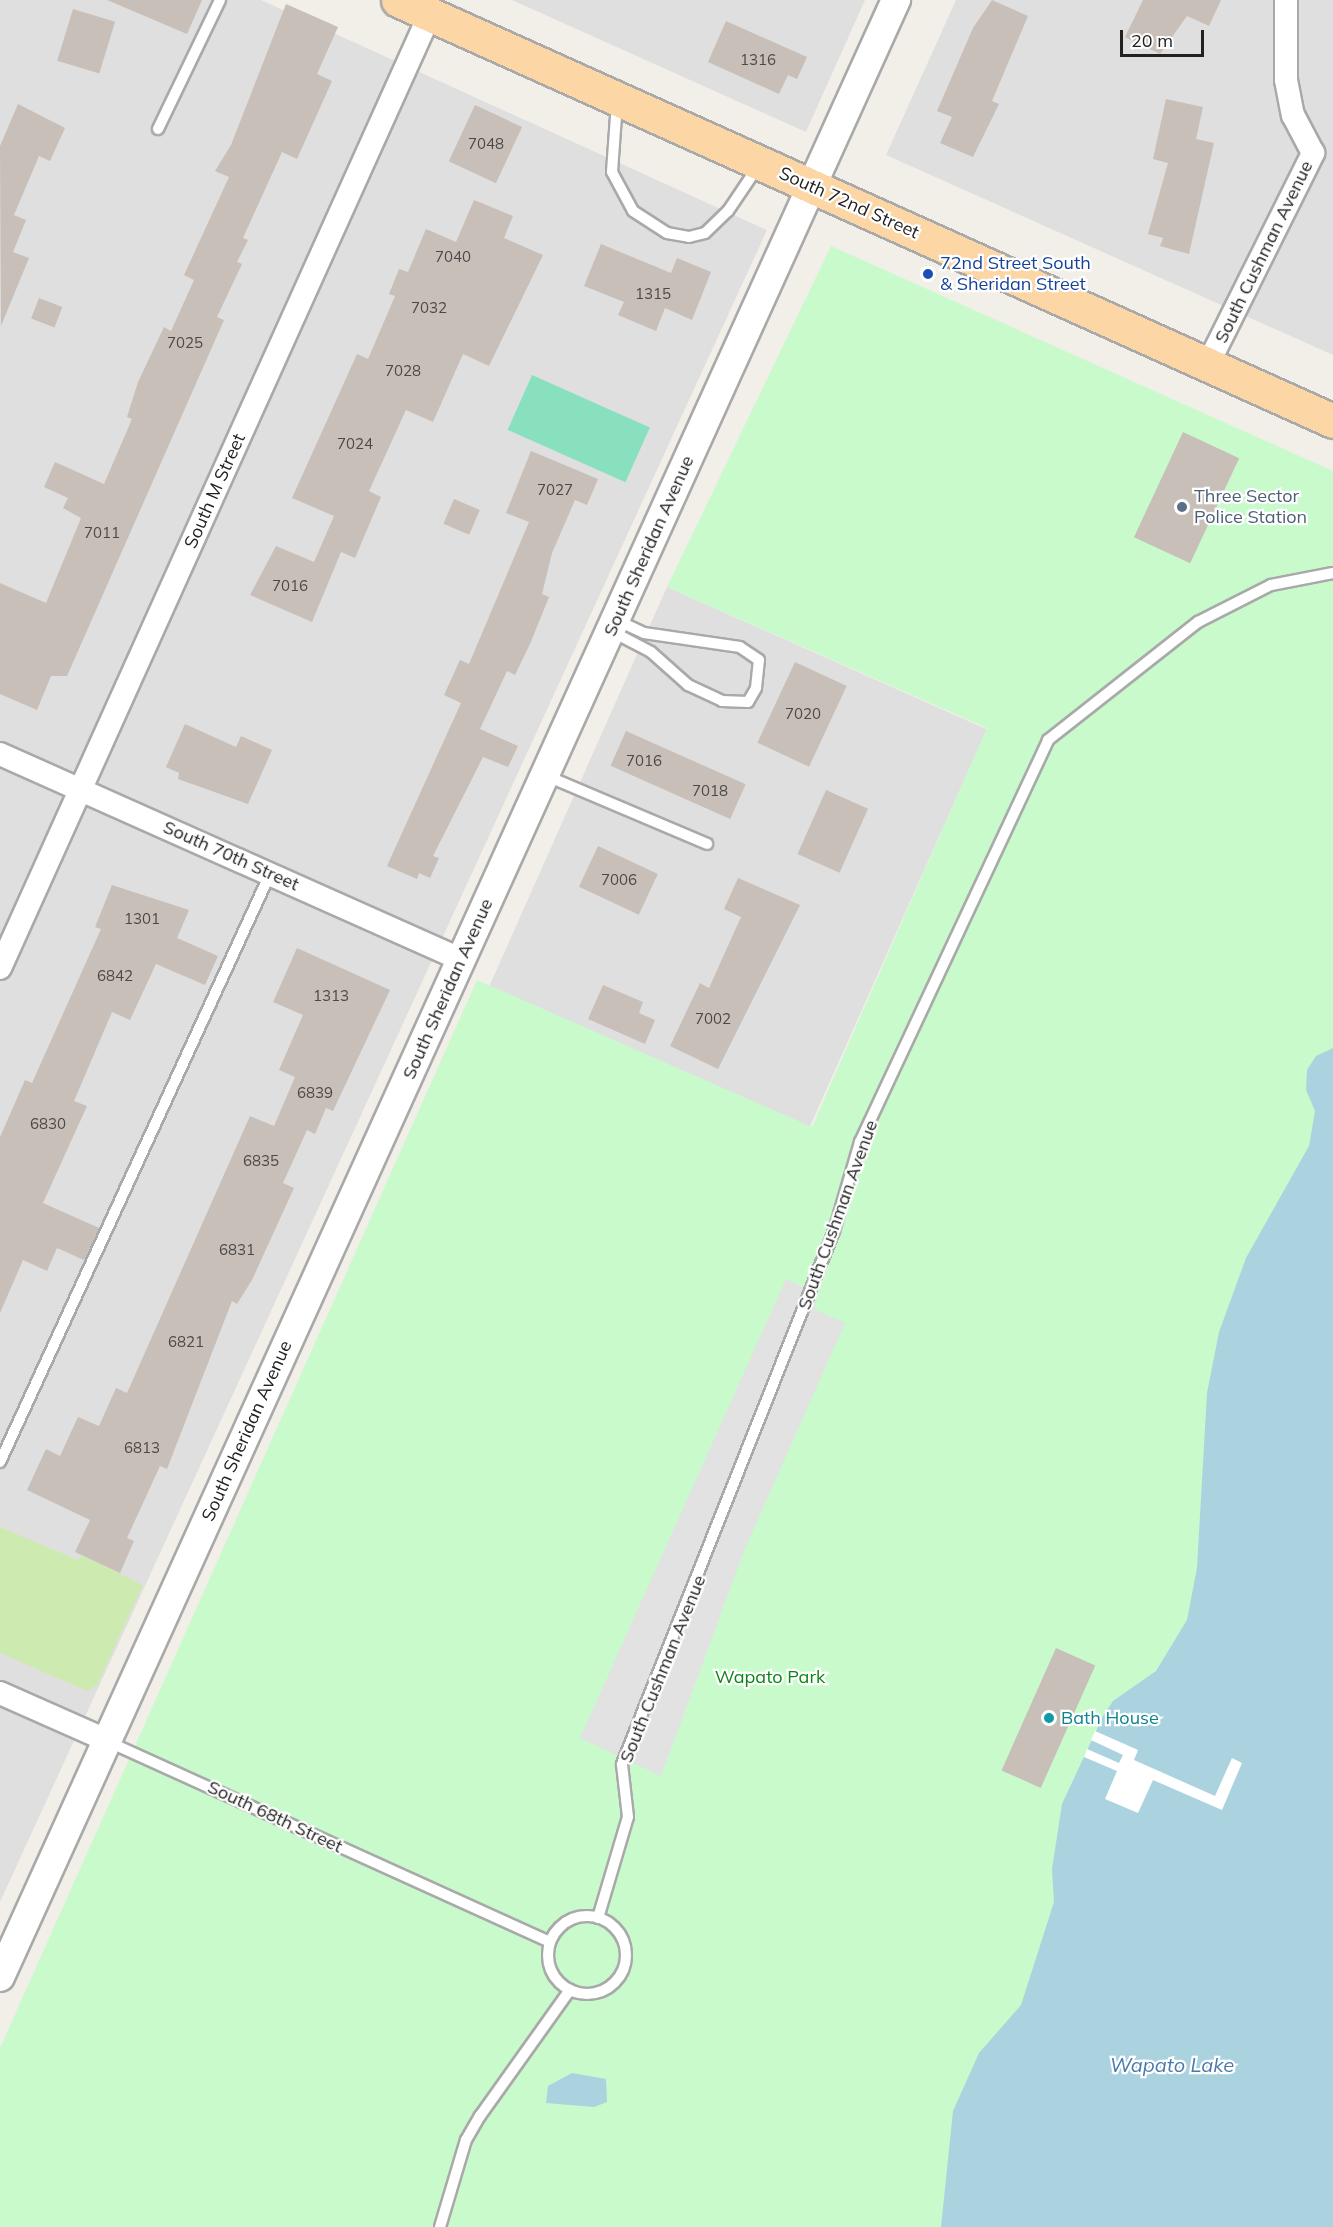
<!DOCTYPE html>
<style>
body{margin:0}
#map{position:relative;width:1333px;height:2227px;overflow:hidden;background:#f2efe9;font-family:Mulish,sans-serif}
div>[style]{position:absolute}
.residential>*{inset:0;background:#e0dfdf;transform-origin:0 0}
.grass>*{inset:0;background:#cdebb0}
.park>*{inset:0;background:#c8facc}
.pitch>*{inset:0;background:#88e0be;transform-origin:0 0}
.parking>*{inset:0;background:#e2e2e2}
.water>*{inset:0;background:#aad3df}
.pier>*{inset:0;background:#fff}
.building>*{inset:0;background:#c7bfb8;transform-origin:0 0}
.roads{filter:drop-shadow(2px 0 #a9a9a9) drop-shadow(-2px 0 #a9a9a9) drop-shadow(0 2px #a9a9a9) drop-shadow(0 -2px #a9a9a9)}
.service>*{height:10px;margin:-5px;padding:0 5px;transform-origin:5px;border-radius:5px;background:#fff}
.service>.ring{margin:-5px;padding:0;box-sizing:content-box;background:none;border:10px solid #fff;border-radius:50%}
.minor>*{height:22px;margin:-11px;padding:0 11px;transform-origin:11px;border-radius:11px;background:#fff}
.tertiary>*{height:28px;margin:-14px;padding:0 14px;transform-origin:14px;border-radius:14px;background:#fff}
.primary>*{height:33px;margin:-16.5px;padding:0 16.5px;transform-origin:16.5px;border-radius:16.5px;background:#fcd6a4}
.dots>*{width:16px;height:16px;translate:-50% -50%;box-sizing:border-box;border:3px solid #fff;border-radius:50%}
span{translate:-50% -50%;white-space:nowrap;text-align:center;line-height:1.15;-webkit-text-stroke:4.5px #fff;paint-order:stroke}
.number-label{font-size:15px;color:#4b4948}
.number-label span{-webkit-text-stroke-width:0}
.street-label{font-size:18px;color:#222}
.transit-label{font-size:18px;color:#164399}
.left{translate:0 -50%;text-align:left}
.service-label{font-size:18px;color:#4e5e75}
.park-label{font-size:18px;color:#0c8416}
.culture-label{font-size:18px;color:#0d838f}
.water-label{font-size:20px;color:#4a7aab;font-style:italic}
.scale{position:absolute;left:1120px;top:30px;width:84px;height:27px;box-sizing:border-box;border:3px solid #222;border-top:0;padding-left:8px;font-size:18px;line-height:21px;white-space:nowrap;color:#222;-webkit-text-stroke:4px #fff;paint-order:stroke}
</style>
<div id="map">
<div class="residential">
<i style="clip-path:polygon(0 0,261px 0,767px 230px,0 1902px)"></i>
<i style="clip-path:polygon(512px 0,865px 0,806px 132px)"></i>
<i style="clip-path:polygon(956px 0,1333px 0,1333px 355px,886px 155px)"></i>
<i style="left:667px;top:587px;width:350px;height:437px;rotate:24deg"></i>
</div>
<div class="grass">
<i style="clip-path:polygon(0 1527px,78px 1560px,81px 1555px,143px 1585px,97px 1685px,87px 1691px,0 1653px)"></i>
</div>
<div class="park">
<i style="clip-path:polygon(831px 246px,1333px 471px,1333px 2227px,0 2227px,0 2048px,477px 980px,812px 1127px,987px 728px,667px 587px)"></i>
</div>
<div class="pitch">
<i style="left:532px;top:375px;width:129px;height:60px;rotate:24deg"></i>
</div>
<div class="parking">
<i style="clip-path:polygon(786px 1279px,818px 1294px,814px 1309px,845px 1323px,744px 1551px,661px 1776px,580px 1738px)"></i>
</div>
<div class="water">
<i style="clip-path:polygon(1333px 1048px,1333px 2227px,941px 2227px,953px 2111px,979px 2053px,1021px 2005px,1054px 1902px,1052px 1869px,1062px 1804px,1103px 1716px,1113px 1701px,1156px 1671px,1187px 1620px,1197px 1568px,1207px 1393px,1219px 1332px,1246px 1258px,1309px 1146px,1315px 1111px,1306px 1090px,1307px 1070px,1316px 1056px)"></i>
<i style="clip-path:polygon(572px 2073px,606px 2079px,607px 2102px,594px 2107px,546px 2103px,548px 2086px)"></i>
</div>
<div class="pier">
<i style="clip-path:polygon(1095px 1731px,1138px 1750px,1134px 1760px,1215px 1796px,1232px 1758px,1242px 1763px,1222px 1810px,1153px 1780px,1138px 1813px,1105px 1799px,1117px 1771px,1084px 1757px,1087px 1749px,1119px 1763px,1123px 1755px,1091px 1740px)"></i>
</div>
<div class="building">
<i style="clip-path:polygon(107px 0,202px 0,187px 34px)"></i>
<i style="clip-path:polygon(992px 0,1028px 16px,992px 101px,999px 104px,973px 157px,940px 143px,952px 117px,937px 111px,973px 28px)"></i>
<i style="clip-path:polygon(1143px 0,1221px 0,1209px 26px,1187px 16px,1160px 54px,1125px 37px)"></i>
<i style="clip-path:polygon(286px 4px,338px 27px,317px 74px,332px 81px,297px 159px,282px 152px,243px 238px,248px 240px,237px 262px,242px 264px,217px 317px,224px 320px,67px 676px,51px 676px,37px 710px,0 694px,0 583px,46px 603px,81px 518px,63px 508px,68px 498px,44px 487px,55px 462px,104px 484px,132px 419px,127px 417px,138px 382px,164px 327px,171px 331px,194px 280px,184px 275px,229px 177px,215px 171px,231px 145px)"></i>
<i style="left:73px;top:9px;width:44px;height:54px;rotate:17deg"></i>
<i style="clip-path:polygon(726px 21px,807px 57px,797px 79px,788px 75px,779px 94px,708px 62px)"></i>
<i style="clip-path:polygon(1166px 99px,1203px 107px,1196px 139px,1214px 143px,1189px 254px,1160px 246px,1163px 238px,1148px 234px,1168px 163px,1153px 159px)"></i>
<i style="clip-path:polygon(18px 104px,65px 128px,50px 161px,39px 156px,14px 215px,26px 220px,13px 252px,29px 258px,1px 326px,0 146px)"></i>
<i style="left:475px;top:105px;width:52px;height:62px;rotate:25deg"></i>
<i style="clip-path:polygon(474px 200px,513px 216px,504px 238px,543px 255px,489px 366px,463px 354px,433px 422px,406px 410px,369px 491px,381px 497px,355px 558px,341px 552px,312px 622px,250px 595px,276px 546px,314px 562px,334px 516px,292px 498px,357px 354px,368px 359px,395px 296px,389px 294px,399px 269px,408px 272px,426px 229px,456px 242px)"></i>
<i style="clip-path:polygon(601px 244px,671px 273px,677px 258px,711px 272px,692px 320px,665px 308px,656px 331px,618px 315px,624px 302px,584px 286px)"></i>
<i style="left:39px;top:298px;width:25px;height:22px;rotate:21deg"></i>
<i style="left:1183px;top:432px;width:62px;height:116px;rotate:25deg"></i>
<i style="clip-path:polygon(531px 451px,598px 479px,587px 505px,575px 500px,552px 553px,542px 594px,549px 597px,530px 644px,515px 675px,507px 671px,480px 729px,518px 746px,508px 767px,483px 757px,433px 856px,439px 858px,430px 878px,419px 873px,417px 879px,387px 866px,461px 703px,444px 695px,460px 660px,469px 664px,529px 522px,506px 513px)"></i>
<i style="left:454px;top:499px;width:28px;height:27px;rotate:23deg"></i>
<i style="left:795px;top:662px;width:57px;height:89px;rotate:25deg"></i>
<i style="clip-path:polygon(185px 724px,236px 747px,241px 736px,272px 750px,248px 804px,178px 779px,179px 773px,166px 767px)"></i>
<i style="left:626px;top:731px;width:131px;height:38px;rotate:24deg"></i>
<i style="left:826px;top:790px;width:46px;height:70px;rotate:24deg"></i>
<i style="left:598px;top:846px;width:66px;height:45px;rotate:25deg"></i>
<i style="clip-path:polygon(738px 878px,800px 905px,718px 1069px,670px 1046px,700px 983px,709px 988px,741px 917px,724px 909px)"></i>
<i style="clip-path:polygon(112px 885px,189px 910px,177px 938px,218px 956px,205px 985px,156px 964px,130px 1020px,112px 1012px,74px 1101px,87px 1106px,43px 1203px,99px 1228px,84px 1260px,57px 1248px,47px 1271px,23px 1260px,0 1313px,0 1137px,25px 1080px,32px 1083px,101px 929px,95px 927px)"></i>
<i style="clip-path:polygon(297px 948px,390px 990px,333px 1111px,326px 1108px,315px 1134px,307px 1130px,283px 1183px,294px 1188px,252px 1280px,237px 1304px,232px 1301px,167px 1469px,160px 1466px,127px 1538px,134px 1541px,120px 1573px,75px 1552px,90px 1520px,27px 1490px,46px 1449px,60px 1456px,78px 1417px,99px 1426px,116px 1388px,127px 1393px,250px 1116px,274px 1126px,295px 1077px,279px 1070px,303px 1015px,273px 1002px)"></i>
<i style="clip-path:polygon(603px 985px,643px 1002px,639px 1013px,655px 1020px,645px 1044px,588px 1019px)"></i>
<i style="left:1056px;top:1648px;width:43px;height:134px;rotate:24deg"></i>
</div>
<div class="roads">
<div class="service">
<i style="left:617px;top:102px;width:70px;rotate:94.1deg"></i>
<i style="left:612px;top:172px;width:44px;rotate:61.7deg"></i>
<i style="left:633px;top:211px;width:40px;rotate:32.9deg"></i>
<i style="left:667px;top:233px;width:22px;rotate:10deg"></i>
<i style="left:689px;top:237px;width:16px;rotate:-14deg"></i>
<i style="left:705px;top:233px;width:32px;rotate:-44deg"></i>
<i style="left:728px;top:211px;width:55px;rotate:-56deg"></i>
<i style="left:158px;top:129px;width:143px;rotate:-64.3deg"></i>
<i style="left:611px;top:631px;width:45px;rotate:27.7deg"></i>
<i style="left:651px;top:652px;width:50px;rotate:41.7deg"></i>
<i style="left:688px;top:685px;width:38px;rotate:25deg"></i>
<i style="left:722px;top:701px;width:26px;rotate:2deg"></i>
<i style="left:748px;top:702px;width:16px;rotate:-60deg"></i>
<i style="left:756px;top:688px;width:28px;rotate:-84deg"></i>
<i style="left:759px;top:660px;width:23px;rotate:-146deg"></i>
<i style="left:740px;top:647px;width:97px;rotate:-171.7deg"></i>
<i style="left:644px;top:633px;width:31px;rotate:-155deg"></i>
<i style="left:547px;top:776px;width:174px;rotate:23deg"></i>
<i style="left:0;top:1462px;width:647px;rotate:-65.34deg"></i>
<i style="left:109px;top:1742px;width:484px;rotate:24.4deg"></i>
<i class="ring" style="left:548px;top:1916px;width:68px;height:68px"></i>
<i style="left:598px;top:1918px;width:105px;rotate:-73.5deg"></i>
<i style="left:628px;top:1817px;width:53px;rotate:-96.5deg"></i>
<i style="left:622px;top:1764px;width:574px;rotate:-68.31deg"></i>
<i style="left:834px;top:1231px;width:93px;rotate:-73.7deg"></i>
<i style="left:860px;top:1142px;width:444px;rotate:-64.9deg"></i>
<i style="left:1048px;top:740px;width:191px;rotate:-38.2deg"></i>
<i style="left:1198px;top:622px;width:82px;rotate:-26.9deg"></i>
<i style="left:1271px;top:585px;width:63px;rotate:-11deg"></i>
<i style="left:440px;top:2227px;width:91px;rotate:-73.4deg"></i>
<i style="left:466px;top:2140px;width:28px;rotate:-60deg"></i>
<i style="left:480px;top:2116px;width:155px;rotate:-54.5deg"></i>
</div>
<div class="minor">
<i style="left:1286px;top:0;width:80px;rotate:90deg"></i>
<i style="left:1286px;top:80px;width:36px;rotate:79deg"></i>
<i style="left:1293px;top:115px;width:43px;rotate:62.2deg"></i>
<i style="left:1208px;top:364px;width:236px;rotate:-63.5deg"></i>
<i style="left:0;top:754px;width:506px;rotate:24.03deg"></i>
<i style="left:0;top:968px;width:1046px;rotate:-65.74deg"></i>
<i style="left:0;top:1693px;width:116px;rotate:23.9deg"></i>
</div>
<div class="tertiary">
<i style="left:0;top:1977px;width:2171px;rotate:-65.62deg"></i>
</div>
<div class="primary">
<i style="left:398px;top:0;width:1025px;rotate:24.24deg"></i>
</div>
</div>
<div class="dots">
<i style="left:928px;top:274px;background:#1a4fb4"></i>
<i style="left:1182px;top:507px;background:#5c6f8a"></i>
<i style="left:1049px;top:1718px;background:#0f9aa8"></i>
</div>
<div class="number-label">
<span style="left:758px;top:60px">1316</span>
<span style="left:486px;top:144px">7048</span>
<span style="left:453px;top:257px">7040</span>
<span style="left:653px;top:294px">1315</span>
<span style="left:429px;top:308px">7032</span>
<span style="left:185px;top:343px">7025</span>
<span style="left:403px;top:371px">7028</span>
<span style="left:355px;top:444px">7024</span>
<span style="left:555px;top:490px">7027</span>
<span style="left:102px;top:533px">7011</span>
<span style="left:290px;top:586px">7016</span>
<span style="left:803px;top:714px">7020</span>
<span style="left:644px;top:761px">7016</span>
<span style="left:710px;top:791px">7018</span>
<span style="left:619px;top:880px">7006</span>
<span style="left:142px;top:919px">1301</span>
<span style="left:115px;top:976px">6842</span>
<span style="left:331px;top:996px">1313</span>
<span style="left:713px;top:1019px">7002</span>
<span style="left:315px;top:1093px">6839</span>
<span style="left:48px;top:1124px">6830</span>
<span style="left:261px;top:1161px">6835</span>
<span style="left:237px;top:1250px">6831</span>
<span style="left:186px;top:1342px">6821</span>
<span style="left:142px;top:1448px">6813</span>
</div>
<div class="street-label">
<span style="left:849px;top:203px;rotate:24deg">South 72nd Street</span>
<span style="left:1264px;top:252px;rotate:-64deg">South Cushman Avenue</span>
<span style="left:215px;top:491px;rotate:-66deg">South M Street</span>
<span style="left:649px;top:546px;rotate:-66deg">South Sheridan Avenue</span>
<span style="left:231px;top:856px;rotate:24deg">South 70th Street</span>
<span style="left:448px;top:989px;rotate:-66deg">South Sheridan Avenue</span>
<span style="left:838px;top:1215px;rotate:-70deg">South Cushman Avenue</span>
<span style="left:247px;top:1431px;rotate:-66deg">South Sheridan Avenue</span>
<span style="left:663px;top:1669px;rotate:-68deg">South Cushman Avenue</span>
<span style="left:275px;top:1817px;rotate:25deg">South 68th Street</span>
</div>
<div class="transit-label">
<span class="left" style="left:940px;top:274px">72nd Street South<br>&amp; Sheridan Street</span>
</div>
<div class="service-label">
<span class="left" style="left:1194px;top:507px">Three Sector<br>Police Station</span>
</div>
<div class="park-label">
<span style="left:770px;top:1677px">Wapato Park</span>
</div>
<div class="culture-label">
<span class="left" style="left:1061px;top:1718px">Bath House</span>
</div>
<div class="water-label">
<span style="left:1172px;top:2064px">Wapato Lake</span>
</div>
<div class="scale">20 m</div>
</div>
